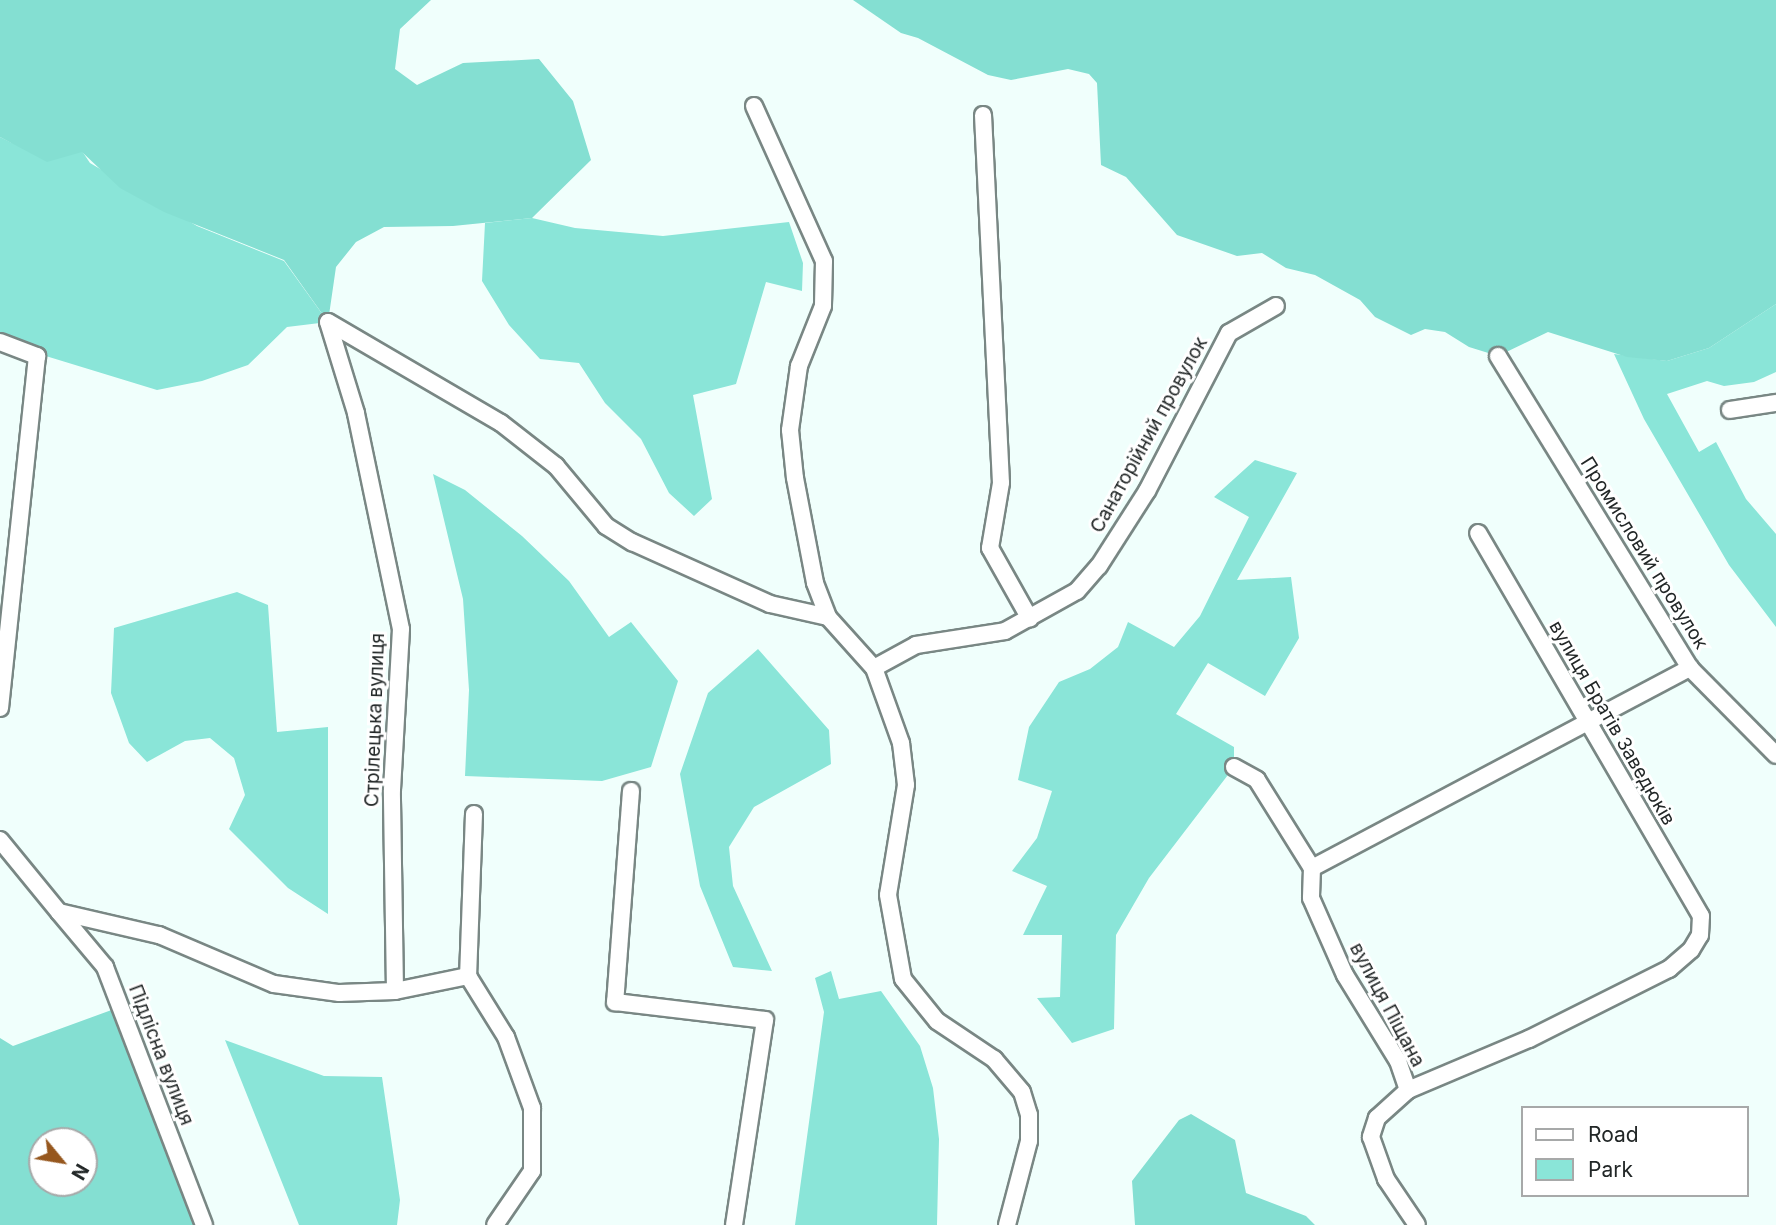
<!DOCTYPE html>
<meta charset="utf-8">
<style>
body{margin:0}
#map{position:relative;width:1776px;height:1225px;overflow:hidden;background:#f0fffc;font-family:Inter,sans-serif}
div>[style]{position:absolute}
.green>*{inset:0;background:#8ae5d8}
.forest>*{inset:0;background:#84dfd2}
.roads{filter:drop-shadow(2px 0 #798784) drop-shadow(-2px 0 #798784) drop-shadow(0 2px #798784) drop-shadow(0 -2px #798784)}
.minor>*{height:16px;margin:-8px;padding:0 8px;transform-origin:8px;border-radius:8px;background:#fff}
span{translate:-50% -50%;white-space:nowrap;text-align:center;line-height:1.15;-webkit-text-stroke:6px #fff;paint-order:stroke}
.street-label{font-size:19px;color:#222727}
.legend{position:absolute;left:1521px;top:1106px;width:228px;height:91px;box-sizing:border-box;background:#fff;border:2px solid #a7a9a9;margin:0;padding:9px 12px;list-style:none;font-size:21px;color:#222727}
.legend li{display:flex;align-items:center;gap:14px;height:35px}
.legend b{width:35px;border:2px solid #a7a9a9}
.north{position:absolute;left:28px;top:1127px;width:70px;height:70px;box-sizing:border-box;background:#fff;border:2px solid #a7a9a9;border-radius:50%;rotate:120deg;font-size:19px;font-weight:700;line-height:28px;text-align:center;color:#222727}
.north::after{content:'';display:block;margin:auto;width:24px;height:32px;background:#96571e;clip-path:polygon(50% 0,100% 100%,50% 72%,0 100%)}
</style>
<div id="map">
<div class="green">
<i style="clip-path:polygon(0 137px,12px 143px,82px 151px,90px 163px,197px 226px,284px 261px,328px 322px,287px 327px,248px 365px,202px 381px,157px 390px,0 342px)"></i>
<i style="clip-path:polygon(532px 218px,575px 228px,663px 236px,789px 222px,803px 263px,802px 291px,766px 282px,736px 384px,693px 395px,712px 499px,694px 516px,669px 493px,641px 439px,605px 403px,579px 363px,540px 359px,509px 325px,482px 281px,485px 223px)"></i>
<i style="clip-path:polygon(1776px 304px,1776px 372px,1754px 382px,1724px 386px,1707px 381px,1667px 394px,1699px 452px,1716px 442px,1746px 499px,1776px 534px,1776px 627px,1729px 565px,1644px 419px,1614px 354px,1667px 361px,1709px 348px)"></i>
<i style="clip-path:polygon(1255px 460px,1297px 473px,1237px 580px,1291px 577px,1299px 638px,1265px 696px,1208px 663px,1176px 714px,1234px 747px,1234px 767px,1149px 878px,1116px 935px,1114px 1029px,1072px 1043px,1037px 998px,1060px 997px,1062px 935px,1023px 935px,1047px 886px,1012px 871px,1037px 838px,1052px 791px,1018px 780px,1029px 727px,1059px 682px,1090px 669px,1118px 647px,1128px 622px,1174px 647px,1200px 616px,1249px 517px,1214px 497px)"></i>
<i style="clip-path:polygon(433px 474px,465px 490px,522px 536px,569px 581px,609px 637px,631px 622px,678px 681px,651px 767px,602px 781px,465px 776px,469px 690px,463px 599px)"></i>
<i style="clip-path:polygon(237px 592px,268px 605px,277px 732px,328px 727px,328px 914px,288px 888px,229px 829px,245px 795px,234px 758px,210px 738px,185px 741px,147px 762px,129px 743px,111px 693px,114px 628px)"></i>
<i style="clip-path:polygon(758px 649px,829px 730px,831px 764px,754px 807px,729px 847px,733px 886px,772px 971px,733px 967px,700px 886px,680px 774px,708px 693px)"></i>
<i style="clip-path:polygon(831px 971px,839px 999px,881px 991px,920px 1046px,933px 1088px,939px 1139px,937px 1225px,795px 1225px,824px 1012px,815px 978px)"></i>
<i style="clip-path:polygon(225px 1040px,324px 1076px,382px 1077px,400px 1200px,397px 1225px,299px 1225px)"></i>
</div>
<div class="forest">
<i style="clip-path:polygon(0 0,431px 0,400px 29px,395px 69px,417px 85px,463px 63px,539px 59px,573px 101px,591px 160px,532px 218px,453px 226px,384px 227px,356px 242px,336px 267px,328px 322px,284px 260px,164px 212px,120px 188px,82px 152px,47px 162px,0 137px)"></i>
<i style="clip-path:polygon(853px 0,1776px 0,1776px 304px,1709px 348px,1667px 361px,1627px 357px,1548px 332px,1498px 356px,1469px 347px,1445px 332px,1425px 329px,1411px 335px,1375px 317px,1360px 300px,1315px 275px,1286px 268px,1262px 253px,1237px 256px,1177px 235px,1126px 177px,1101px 165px,1097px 83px,1089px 74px,1068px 69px,1011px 80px,988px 75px,918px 38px,901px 33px)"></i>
<i style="clip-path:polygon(evenodd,117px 1008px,203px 1225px,0 1225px,0 1038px,13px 1046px,117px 1008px,42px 1141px,84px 1141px,84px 1183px,42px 1183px,42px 1141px)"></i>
<i style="clip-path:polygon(1191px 1114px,1235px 1140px,1246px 1193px,1306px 1216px,1315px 1225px,1135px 1225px,1132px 1181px,1179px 1120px)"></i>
</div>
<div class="roads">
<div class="minor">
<i style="left:754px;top:106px;width:170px;rotate:65.7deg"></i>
<i style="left:824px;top:261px;width:45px;rotate:91.3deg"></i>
<i style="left:823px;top:306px;width:65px;rotate:111.8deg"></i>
<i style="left:799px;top:366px;width:65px;rotate:98deg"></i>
<i style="left:790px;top:430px;width:48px;rotate:84.1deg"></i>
<i style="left:795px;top:478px;width:107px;rotate:79.2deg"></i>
<i style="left:815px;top:583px;width:36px;rotate:69deg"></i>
<i style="left:828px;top:617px;width:69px;rotate:48deg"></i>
<i style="left:874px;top:668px;width:80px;rotate:70.2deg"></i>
<i style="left:901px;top:743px;width:42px;rotate:83.2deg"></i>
<i style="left:906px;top:785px;width:111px;rotate:99.3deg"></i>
<i style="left:888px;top:895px;width:85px;rotate:79.9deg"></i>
<i style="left:903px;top:979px;width:54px;rotate:51deg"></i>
<i style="left:937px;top:1021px;width:69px;rotate:33.7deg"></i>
<i style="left:994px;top:1059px;width:43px;rotate:49.7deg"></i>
<i style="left:1022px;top:1092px;width:24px;rotate:73deg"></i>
<i style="left:1029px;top:1115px;width:26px;rotate:90deg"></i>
<i style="left:1029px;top:1141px;width:87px;rotate:104.7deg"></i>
<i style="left:983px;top:115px;width:368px;rotate:87.2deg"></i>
<i style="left:1001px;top:483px;width:66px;rotate:99.6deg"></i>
<i style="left:990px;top:548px;width:81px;rotate:60.6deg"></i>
<i style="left:0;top:342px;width:40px;rotate:21deg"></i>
<i style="left:37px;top:356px;width:354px;rotate:96deg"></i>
<i style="left:1498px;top:356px;width:366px;rotate:58.4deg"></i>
<i style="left:1690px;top:668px;width:122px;rotate:45.3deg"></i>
<i style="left:1730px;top:410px;width:47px;rotate:-8.7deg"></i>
<i style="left:874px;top:668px;width:48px;rotate:-28.7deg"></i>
<i style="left:916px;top:645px;width:90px;rotate:-8.9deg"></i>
<i style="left:1005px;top:631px;width:82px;rotate:-29.1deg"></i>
<i style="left:1077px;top:591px;width:33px;rotate:-49deg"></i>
<i style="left:1099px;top:566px;width:89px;rotate:-57.4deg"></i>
<i style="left:1147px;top:491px;width:178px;rotate:-62.6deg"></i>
<i style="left:1229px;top:333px;width:54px;rotate:-29.9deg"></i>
<i style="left:1234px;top:767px;width:26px;rotate:29deg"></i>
<i style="left:1257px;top:780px;width:104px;rotate:58deg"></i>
<i style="left:1312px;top:868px;width:30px;rotate:92deg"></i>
<i style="left:1311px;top:898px;width:84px;rotate:66.2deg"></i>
<i style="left:1345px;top:975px;width:101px;rotate:58.4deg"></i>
<i style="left:1398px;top:1061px;width:31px;rotate:71deg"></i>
<i style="left:1408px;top:1090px;width:42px;rotate:137.9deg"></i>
<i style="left:1377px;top:1118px;width:20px;rotate:108deg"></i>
<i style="left:1371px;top:1137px;width:45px;rotate:70.3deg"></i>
<i style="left:1386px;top:1179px;width:55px;rotate:56deg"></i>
<i style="left:631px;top:791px;width:212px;rotate:94.3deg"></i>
<i style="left:615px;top:1002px;width:151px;rotate:6.8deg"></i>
<i style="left:765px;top:1020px;width:207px;rotate:98.6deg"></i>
<i style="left:474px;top:814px;width:162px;rotate:92.1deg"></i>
<i style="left:468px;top:976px;width:72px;rotate:58.1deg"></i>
<i style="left:506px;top:1037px;width:76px;rotate:69.9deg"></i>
<i style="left:532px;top:1108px;width:63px;rotate:90deg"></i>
<i style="left:532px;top:1171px;width:65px;rotate:124.4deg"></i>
<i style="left:0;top:840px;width:93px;rotate:50.7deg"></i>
<i style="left:59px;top:912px;width:103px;rotate:13deg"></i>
<i style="left:159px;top:935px;width:125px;rotate:23.1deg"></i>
<i style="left:274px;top:984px;width:66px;rotate:7.9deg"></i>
<i style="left:339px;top:993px;width:56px;rotate:-2deg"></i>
<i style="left:395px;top:991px;width:75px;rotate:-11.6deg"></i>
<i style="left:1312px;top:868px;width:428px;rotate:-27.9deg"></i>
<i style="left:59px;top:912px;width:72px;rotate:50.1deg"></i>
<i style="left:105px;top:967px;width:276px;rotate:69deg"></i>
<i style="left:395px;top:991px;width:201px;rotate:-90.9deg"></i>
<i style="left:392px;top:790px;width:161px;rotate:-86.8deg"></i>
<i style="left:401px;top:629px;width:221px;rotate:-101.8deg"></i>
<i style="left:356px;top:413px;width:95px;rotate:-107.1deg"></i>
<i style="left:328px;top:322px;width:200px;rotate:30.3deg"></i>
<i style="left:501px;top:423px;width:70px;rotate:38deg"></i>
<i style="left:556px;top:466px;width:78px;rotate:50.2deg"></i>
<i style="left:606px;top:526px;width:31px;rotate:32deg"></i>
<i style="left:632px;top:542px;width:151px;rotate:24.2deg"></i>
<i style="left:770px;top:604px;width:59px;rotate:12.6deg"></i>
<i style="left:1408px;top:1090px;width:131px;rotate:-22.9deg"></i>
<i style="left:1529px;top:1039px;width:157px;rotate:-26.6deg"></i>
<i style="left:1669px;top:969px;width:29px;rotate:-41deg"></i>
<i style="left:1691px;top:950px;width:17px;rotate:-59deg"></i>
<i style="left:1700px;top:935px;width:19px;rotate:-87deg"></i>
<i style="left:1701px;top:916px;width:443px;rotate:-120.2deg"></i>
</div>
</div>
<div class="street-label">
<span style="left:1149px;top:435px;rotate:-61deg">Санаторійний провулок</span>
<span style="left:1644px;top:553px;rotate:58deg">Промисловий провулок</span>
<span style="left:375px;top:720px;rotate:-88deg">Стрілецька вулиця</span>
<span style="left:1612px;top:723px;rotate:60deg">вулиця Братів Заведюків</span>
<span style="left:1387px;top:1005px;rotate:62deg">вулиця Піщана</span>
<span style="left:161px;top:1055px;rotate:69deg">Підлісна вулиця</span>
</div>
<ul class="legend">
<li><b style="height:9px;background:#fff"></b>Road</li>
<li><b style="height:19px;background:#8ae5d8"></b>Park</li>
</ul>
<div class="north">N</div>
</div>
